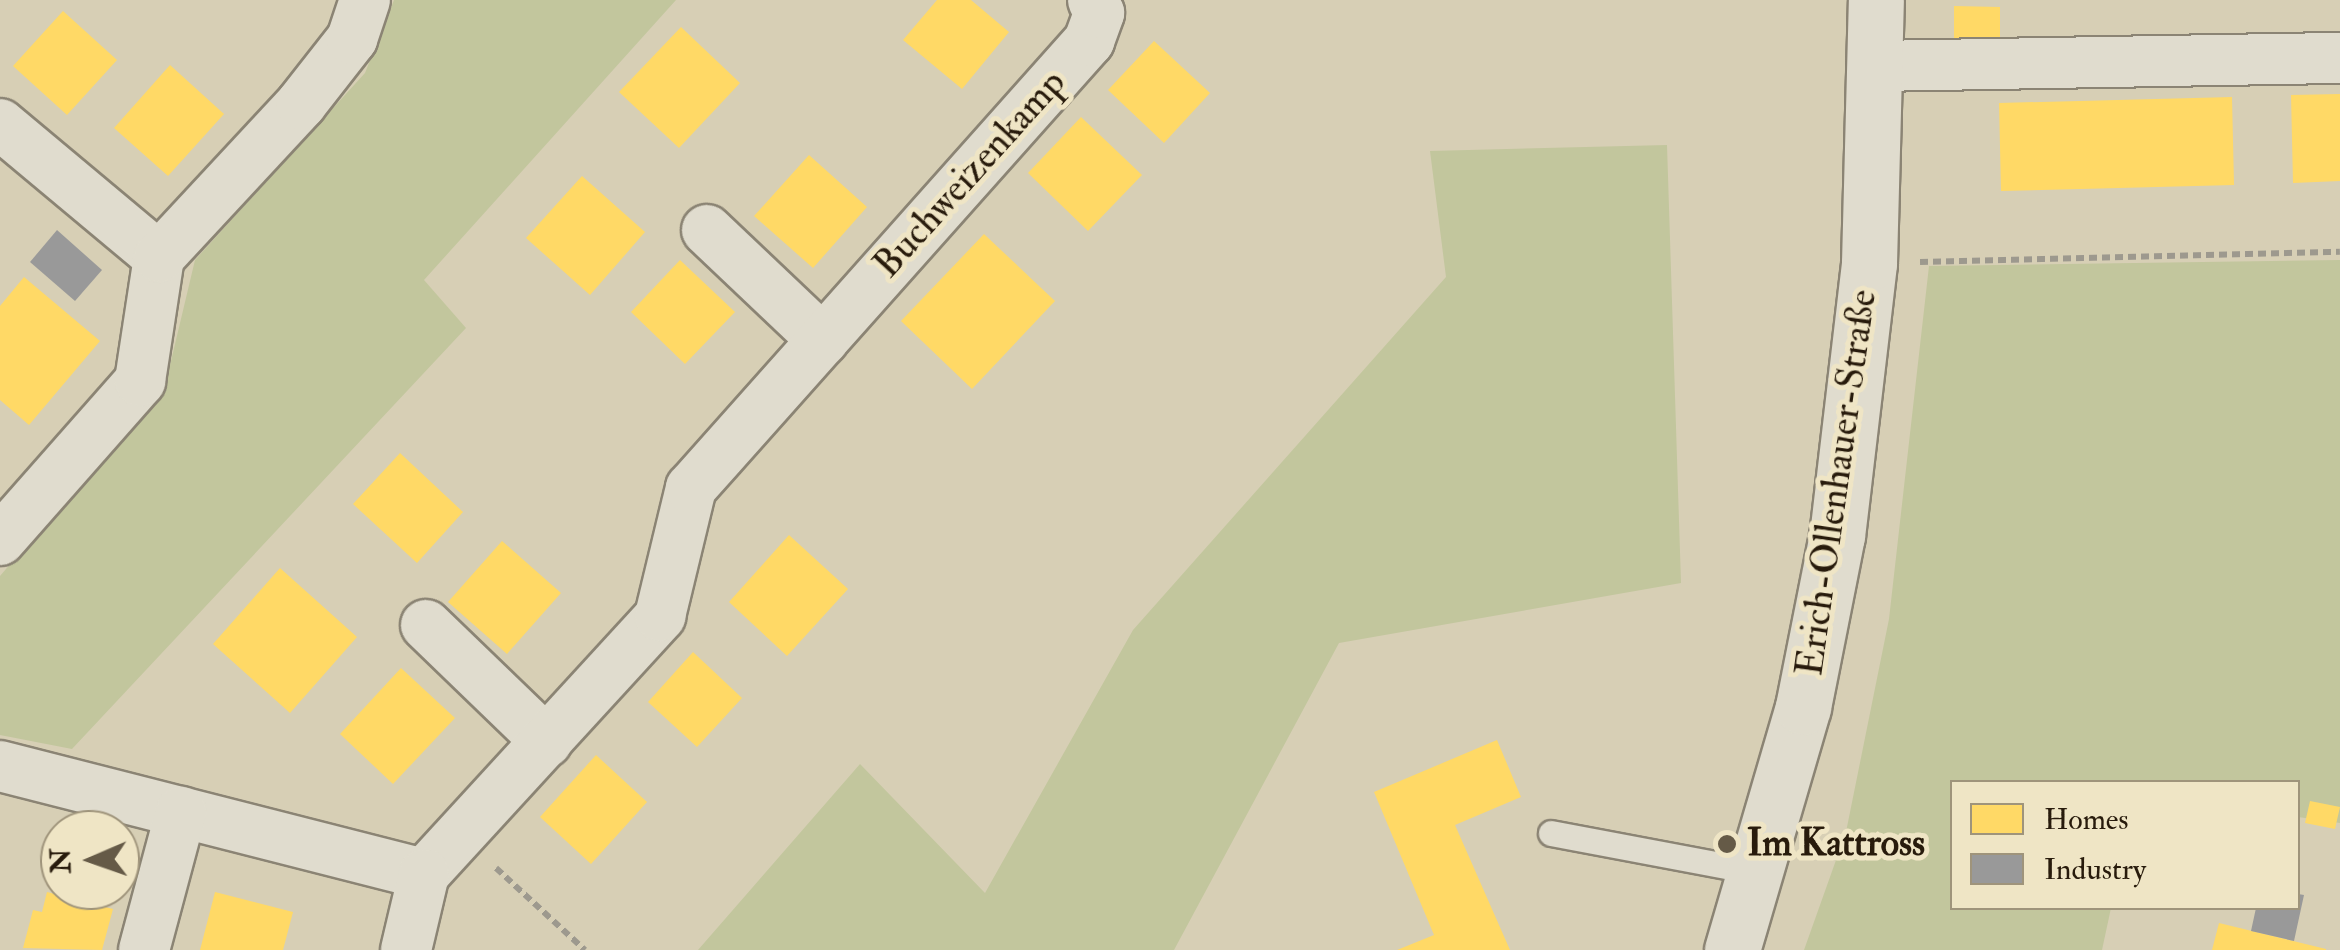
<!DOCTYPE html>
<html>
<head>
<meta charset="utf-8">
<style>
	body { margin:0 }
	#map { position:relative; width:2340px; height:950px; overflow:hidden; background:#d7cfb5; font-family:"IM FELL Double Pica",serif }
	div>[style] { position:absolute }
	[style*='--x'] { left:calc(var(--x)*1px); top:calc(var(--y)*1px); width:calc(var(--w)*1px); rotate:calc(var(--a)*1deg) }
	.green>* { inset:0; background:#c2c69d }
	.homes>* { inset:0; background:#ffd966 }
	.industry>* { inset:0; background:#999 }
	.path>* { height:6px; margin-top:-3px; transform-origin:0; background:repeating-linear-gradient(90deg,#9d998e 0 8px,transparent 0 13px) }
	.roads { filter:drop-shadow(2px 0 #8b8474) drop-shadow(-2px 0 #8b8474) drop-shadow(0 2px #8b8474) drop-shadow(0 -2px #8b8474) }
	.lane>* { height:25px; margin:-12.5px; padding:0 12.5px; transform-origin:12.5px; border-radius:12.5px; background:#e0dcce }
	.street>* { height:50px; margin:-25px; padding:0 25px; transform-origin:25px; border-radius:25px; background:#e0dcce }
	.secondary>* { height:55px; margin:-27.5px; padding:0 27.5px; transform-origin:27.5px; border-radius:27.5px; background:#e0dcce }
	.dots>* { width:28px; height:28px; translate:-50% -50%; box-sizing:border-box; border:5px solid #efe5c5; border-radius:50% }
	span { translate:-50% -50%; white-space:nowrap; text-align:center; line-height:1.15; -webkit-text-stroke:10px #efe5c5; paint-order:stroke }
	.street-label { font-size:38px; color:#281b0c }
	.poi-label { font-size:38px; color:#281b0c; font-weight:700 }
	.left { translate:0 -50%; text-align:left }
	.legend { position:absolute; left:1950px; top:780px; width:350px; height:130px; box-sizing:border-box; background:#efe5c5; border:2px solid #9f947b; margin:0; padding:12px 18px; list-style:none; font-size:30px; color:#281b0c }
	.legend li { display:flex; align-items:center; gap:20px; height:50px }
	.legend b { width:50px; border:2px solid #9f947b }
	.north { position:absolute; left:40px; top:810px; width:100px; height:100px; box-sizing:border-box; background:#efe5c5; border:2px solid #9f947b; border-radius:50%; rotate:268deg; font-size:28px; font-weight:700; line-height:40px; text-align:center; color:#281b0c }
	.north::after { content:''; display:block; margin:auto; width:35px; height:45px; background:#655a47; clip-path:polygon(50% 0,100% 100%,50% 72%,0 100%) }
</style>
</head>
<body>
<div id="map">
	<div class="green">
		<i style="clip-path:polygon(394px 0,676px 0,424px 280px,466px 328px,72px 749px,0 735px,0 576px,166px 382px,195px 260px,365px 73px)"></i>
		<i style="clip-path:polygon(1667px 145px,1681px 583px,1339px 643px,1174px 950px,698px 950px,860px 764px,985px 893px,1133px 630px,1446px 277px,1430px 151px)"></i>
		<i style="clip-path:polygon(2340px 260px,2340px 823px,2298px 817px,2298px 782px,1952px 782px,1952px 908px,2111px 908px,2102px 950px,1804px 950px,1846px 832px,1889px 619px,1929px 266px)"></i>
	</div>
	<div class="homes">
		<i style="clip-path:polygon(937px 0,971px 0,1009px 32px,962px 89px,903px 40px)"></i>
		<i style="clip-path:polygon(1954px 6px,2000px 7px,2000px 45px,1954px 44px)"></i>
		<i style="clip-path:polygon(63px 11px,117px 60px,67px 115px,13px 66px)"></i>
		<i style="clip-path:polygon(681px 27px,740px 83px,679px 148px,619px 92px)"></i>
		<i style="clip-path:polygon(1154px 41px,1210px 93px,1164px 143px,1108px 90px)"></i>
		<i style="clip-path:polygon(170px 65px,224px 114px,168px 176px,114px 128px)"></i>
		<i style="clip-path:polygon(2340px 94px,2340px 181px,2293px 183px,2291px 95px)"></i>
		<i style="clip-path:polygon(2232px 97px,2234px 185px,2001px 191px,1999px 103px)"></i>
		<i style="clip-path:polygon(1081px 117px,1142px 175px,1088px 231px,1028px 173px)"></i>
		<i style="clip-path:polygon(809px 155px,867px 207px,813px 268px,754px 216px)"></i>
		<i style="clip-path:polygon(582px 176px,645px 232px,590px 295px,526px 238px)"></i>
		<i style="clip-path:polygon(984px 234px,1055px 301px,972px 389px,901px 321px)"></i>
		<i style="clip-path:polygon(680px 260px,735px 312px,685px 364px,631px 312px)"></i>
		<i style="clip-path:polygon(24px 277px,100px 341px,29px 425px,0 400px,0 306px)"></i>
		<i style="clip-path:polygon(400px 453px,463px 512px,417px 563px,353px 504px)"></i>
		<i style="clip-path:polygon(789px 535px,848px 589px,787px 656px,729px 602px)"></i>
		<i style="clip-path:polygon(502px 541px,561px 593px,507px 654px,448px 602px)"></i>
		<i style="clip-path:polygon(280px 568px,357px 637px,290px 713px,213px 644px)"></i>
		<i style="clip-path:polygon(693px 652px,742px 698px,697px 747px,648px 702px)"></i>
		<i style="clip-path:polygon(401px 668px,455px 718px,393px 784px,340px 734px)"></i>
		<i style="clip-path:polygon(1497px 740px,1521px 797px,1455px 825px,1510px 950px,1397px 950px,1434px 935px,1374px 792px)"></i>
		<i style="clip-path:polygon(596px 755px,647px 802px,591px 864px,540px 817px)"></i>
		<i style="clip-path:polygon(2310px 801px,2340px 807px,2335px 829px,2305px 823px)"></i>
		<i style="clip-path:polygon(47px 892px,113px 909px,102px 950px,23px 948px,33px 910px,42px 912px)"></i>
		<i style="clip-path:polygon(215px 892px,293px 912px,283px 950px,200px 950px)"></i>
		<i style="clip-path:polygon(2219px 923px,2326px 949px,2326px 950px,2212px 950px)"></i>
	</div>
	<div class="industry">
		<i style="clip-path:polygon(57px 230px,102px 270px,75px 301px,30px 262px)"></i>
		<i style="clip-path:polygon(2298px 894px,2304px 895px,2294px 941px,2251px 931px,2256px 908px,2298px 908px)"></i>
	</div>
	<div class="path">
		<i style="--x:1920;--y:262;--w:420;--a:-1.4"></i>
		<i style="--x:496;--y:868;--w:121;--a:42.7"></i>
	</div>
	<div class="roads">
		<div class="lane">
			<i style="--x:1551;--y:833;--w:210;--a:10.7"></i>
		</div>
		<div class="street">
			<i style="--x:1876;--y:66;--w:464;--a:-1"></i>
			<i style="--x:0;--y:124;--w:207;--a:39.9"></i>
			<i style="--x:707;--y:230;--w:160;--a:43.5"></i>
			<i style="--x:0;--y:540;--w:212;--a:-48.6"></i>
			<i style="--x:140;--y:381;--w:125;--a:-81.3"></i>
			<i style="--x:159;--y:257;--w:209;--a:-47.1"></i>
			<i style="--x:301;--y:104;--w:83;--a:-51.9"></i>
			<i style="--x:352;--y:39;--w:41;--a:-71.6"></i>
			<i style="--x:426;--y:625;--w:168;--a:44"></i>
			<i style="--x:0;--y:766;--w:438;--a:14.3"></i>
			<i style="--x:424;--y:874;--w:350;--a:-47.5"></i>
			<i style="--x:660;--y:616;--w:132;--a:-76.4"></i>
			<i style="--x:691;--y:488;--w:599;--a:-48.32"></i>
			<i style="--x:1089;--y:41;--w:30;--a:-70"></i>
			<i style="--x:1099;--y:13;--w:14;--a:-115"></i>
			<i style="--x:144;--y:950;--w:143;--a:-75"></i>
			<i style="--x:406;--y:950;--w:78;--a:-76.7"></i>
		</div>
		<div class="secondary">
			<i style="--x:1732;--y:950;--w:253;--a:-73.7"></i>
			<i style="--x:1803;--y:707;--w:174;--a:-78.8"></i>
			<i style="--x:1837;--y:536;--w:275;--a:-83.3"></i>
			<i style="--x:1869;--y:263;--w:263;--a:-88.5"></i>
		</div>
	</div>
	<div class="dots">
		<i style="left:1727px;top:844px;background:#655a47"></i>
	</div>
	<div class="street-label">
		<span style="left:970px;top:174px;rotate:-48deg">Buchweizenkamp</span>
		<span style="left:1837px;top:483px;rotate:-82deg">Erich-Ollenhauer-Straße</span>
	</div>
	<div class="poi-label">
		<span class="left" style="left:1747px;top:844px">Im Kattross</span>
	</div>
	<ul class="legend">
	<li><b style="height:28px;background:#ffd966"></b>Homes</li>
	<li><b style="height:28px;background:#999"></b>Industry</li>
	</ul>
	<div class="north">N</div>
</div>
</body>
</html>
